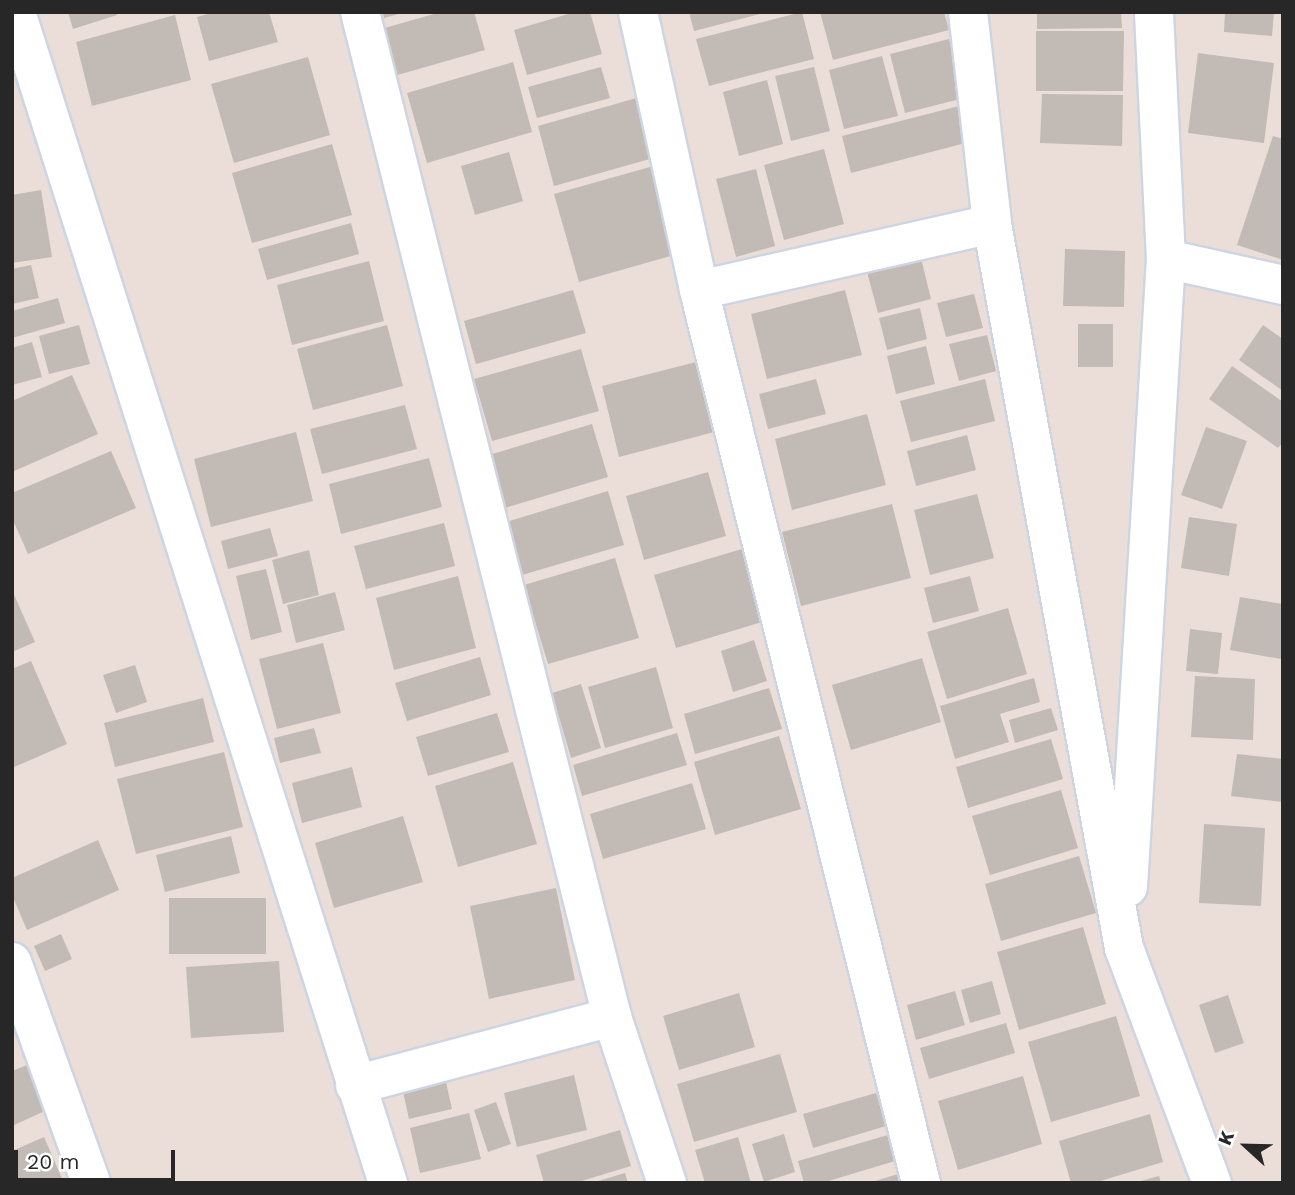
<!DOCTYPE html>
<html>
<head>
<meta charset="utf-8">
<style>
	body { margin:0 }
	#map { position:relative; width:1295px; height:1195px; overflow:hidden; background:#ebded8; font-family:"Work Sans",sans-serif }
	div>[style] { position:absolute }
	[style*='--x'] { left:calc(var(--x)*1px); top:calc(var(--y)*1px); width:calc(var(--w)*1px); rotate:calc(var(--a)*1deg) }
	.building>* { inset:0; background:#c2bab4 }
	.roads { filter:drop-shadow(2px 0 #cdd5e2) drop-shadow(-2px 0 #cdd5e2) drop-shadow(0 2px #cdd5e2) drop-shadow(0 -2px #cdd5e2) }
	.minor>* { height:38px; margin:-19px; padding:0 19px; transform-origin:19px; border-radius:19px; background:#fff }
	span { translate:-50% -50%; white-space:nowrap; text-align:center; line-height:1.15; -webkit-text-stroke:5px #fff; paint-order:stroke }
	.frame { position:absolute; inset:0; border:14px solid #272727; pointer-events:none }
	.north { position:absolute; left:1211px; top:1111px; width:70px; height:70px; -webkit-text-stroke:5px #fff; paint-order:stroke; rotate:292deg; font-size:19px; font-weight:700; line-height:28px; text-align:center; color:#272727 }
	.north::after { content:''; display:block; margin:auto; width:24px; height:32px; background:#272727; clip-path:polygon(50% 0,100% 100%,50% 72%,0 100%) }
	.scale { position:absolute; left:14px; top:1150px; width:161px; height:32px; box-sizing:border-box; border:4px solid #272727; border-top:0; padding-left:9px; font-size:21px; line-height:24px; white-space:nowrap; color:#272727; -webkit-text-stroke:5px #fff; paint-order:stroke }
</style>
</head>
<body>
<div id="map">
	<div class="building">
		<i style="clip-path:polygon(68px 12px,116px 12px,117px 15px,73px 29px)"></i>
		<i style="clip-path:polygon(215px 12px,269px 12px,278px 42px,209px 61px,197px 17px)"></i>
		<i style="clip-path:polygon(383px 12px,402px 12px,402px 13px,384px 18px)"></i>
		<i style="clip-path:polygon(441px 12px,474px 12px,485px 50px,394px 76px,381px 29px)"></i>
		<i style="clip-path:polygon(575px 12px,590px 12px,602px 54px,527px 75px,514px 30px)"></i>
		<i style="clip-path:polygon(689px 12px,764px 12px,764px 13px,694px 31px)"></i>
		<i style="clip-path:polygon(802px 12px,814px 59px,709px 86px,696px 39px)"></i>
		<i style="clip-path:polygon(820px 12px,944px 12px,949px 30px,833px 60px)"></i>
		<i style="clip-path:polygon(1037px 12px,1121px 12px,1122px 28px,1037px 29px)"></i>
		<i style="clip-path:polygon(1225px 12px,1274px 12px,1272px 36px,1224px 32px)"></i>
		<i style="clip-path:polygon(175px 15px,191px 80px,92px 106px,76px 42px)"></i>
		<i style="clip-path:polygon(1036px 31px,1124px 31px,1123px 91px,1036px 91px)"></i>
		<i style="clip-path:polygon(949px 39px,964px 98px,905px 113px,890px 54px)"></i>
		<i style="clip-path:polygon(1198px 53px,1274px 63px,1264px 143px,1188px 133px)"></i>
		<i style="clip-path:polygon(882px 56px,898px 116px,844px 129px,829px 70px)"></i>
		<i style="clip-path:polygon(308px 57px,330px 135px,234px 163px,211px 84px)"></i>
		<i style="clip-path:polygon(513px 62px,532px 132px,427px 163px,407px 93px)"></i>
		<i style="clip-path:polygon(601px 67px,610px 98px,537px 118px,528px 87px)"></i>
		<i style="clip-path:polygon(814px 67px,830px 131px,791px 141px,775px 76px)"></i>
		<i style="clip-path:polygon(767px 80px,783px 144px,739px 156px,723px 92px)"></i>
		<i style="clip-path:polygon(1042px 94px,1123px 95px,1122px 146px,1040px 143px)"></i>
		<i style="clip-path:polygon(640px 97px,657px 157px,554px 186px,538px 126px)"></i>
		<i style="clip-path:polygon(959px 106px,969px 142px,851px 173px,842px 136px)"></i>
		<i style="clip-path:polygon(1273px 136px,1283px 139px,1283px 260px,1237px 245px)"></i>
		<i style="clip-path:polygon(332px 144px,352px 215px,252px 243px,232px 173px)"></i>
		<i style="clip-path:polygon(824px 149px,844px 224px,784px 240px,764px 165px)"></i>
		<i style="clip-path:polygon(509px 152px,523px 201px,475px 215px,461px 166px)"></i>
		<i style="clip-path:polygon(657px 165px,681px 253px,579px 282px,554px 194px)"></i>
		<i style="clip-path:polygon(756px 169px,775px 246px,736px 257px,716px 179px)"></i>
		<i style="clip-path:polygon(41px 190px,52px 257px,12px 263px,12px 195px)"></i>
		<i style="clip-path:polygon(351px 223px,359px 254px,267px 280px,258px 249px)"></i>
		<i style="clip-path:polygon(1065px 249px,1125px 251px,1124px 307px,1063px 306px)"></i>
		<i style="clip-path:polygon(921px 258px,931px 299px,878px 313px,867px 272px)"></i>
		<i style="clip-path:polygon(369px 261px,384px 321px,292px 345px,277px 285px)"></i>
		<i style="clip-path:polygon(31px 265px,39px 298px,12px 304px,12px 269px)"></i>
		<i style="clip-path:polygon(573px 290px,586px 333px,476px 364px,464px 321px)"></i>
		<i style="clip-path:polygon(845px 290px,862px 355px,767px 379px,751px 314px)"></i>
		<i style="clip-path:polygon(974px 294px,983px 328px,946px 337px,937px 303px)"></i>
		<i style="clip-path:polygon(58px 298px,65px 323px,12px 338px,12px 311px)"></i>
		<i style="clip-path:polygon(920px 308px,927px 339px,887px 350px,879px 318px)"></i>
		<i style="clip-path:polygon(1078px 324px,1113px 324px,1113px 367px,1078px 367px)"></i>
		<i style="clip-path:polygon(79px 325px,90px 364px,49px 374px,39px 336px)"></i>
		<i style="clip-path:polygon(387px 325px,403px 386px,313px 410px,297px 349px)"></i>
		<i style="clip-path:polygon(1263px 325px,1283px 339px,1283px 391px,1239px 360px)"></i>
		<i style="clip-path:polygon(987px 335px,996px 371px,959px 381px,949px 344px)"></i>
		<i style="clip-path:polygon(32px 342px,42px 377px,12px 385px,12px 348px)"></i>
		<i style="clip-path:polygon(926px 346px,935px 384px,896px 394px,887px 356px)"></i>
		<i style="clip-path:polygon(581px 349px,599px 411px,492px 441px,474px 379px)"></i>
		<i style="clip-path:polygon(700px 361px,718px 431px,619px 457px,602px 386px)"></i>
		<i style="clip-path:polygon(1232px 366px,1283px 402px,1283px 442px,1278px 448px,1209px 399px)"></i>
		<i style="clip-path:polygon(72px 375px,98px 434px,12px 472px,12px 401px)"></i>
		<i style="clip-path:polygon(816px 379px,826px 414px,768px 429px,759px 394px)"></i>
		<i style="clip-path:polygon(985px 379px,995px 421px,911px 442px,900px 401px)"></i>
		<i style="clip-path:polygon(405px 405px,417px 449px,322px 474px,310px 429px)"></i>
		<i style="clip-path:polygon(867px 414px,886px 485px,792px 510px,775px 439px)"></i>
		<i style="clip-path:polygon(592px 424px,608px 477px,505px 508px,489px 455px)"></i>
		<i style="clip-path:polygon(1206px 427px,1247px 441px,1222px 509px,1181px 495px)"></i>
		<i style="clip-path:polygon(296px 432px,313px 501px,211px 527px,194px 459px)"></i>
		<i style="clip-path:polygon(967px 435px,976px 470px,916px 486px,907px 451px)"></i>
		<i style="clip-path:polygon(111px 451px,136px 508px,28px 554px,12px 518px,12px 493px)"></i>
		<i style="clip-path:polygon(429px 458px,442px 507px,341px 534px,329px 484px)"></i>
		<i style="clip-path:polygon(708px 472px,726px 536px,644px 560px,626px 496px)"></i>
		<i style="clip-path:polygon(608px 491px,624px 545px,522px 575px,506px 522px)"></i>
		<i style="clip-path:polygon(977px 494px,994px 558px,930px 575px,914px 510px)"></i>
		<i style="clip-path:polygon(892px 504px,911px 578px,801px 606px,782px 532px)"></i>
		<i style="clip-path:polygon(1189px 517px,1237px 524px,1229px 576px,1181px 568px)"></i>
		<i style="clip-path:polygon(444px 523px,455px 566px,366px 589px,354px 546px)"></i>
		<i style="clip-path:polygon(270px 528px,278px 556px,228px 569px,221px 541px)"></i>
		<i style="clip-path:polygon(742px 549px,762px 622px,676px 648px,654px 575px)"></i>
		<i style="clip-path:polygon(309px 550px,319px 595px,283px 604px,272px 560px)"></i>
		<i style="clip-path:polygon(615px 558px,639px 638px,548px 664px,524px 585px)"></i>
		<i style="clip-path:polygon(266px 569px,282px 632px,251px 640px,236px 576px)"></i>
		<i style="clip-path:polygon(458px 576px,476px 648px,394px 670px,376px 598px)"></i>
		<i style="clip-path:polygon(970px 576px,979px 611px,933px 623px,924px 588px)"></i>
		<i style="clip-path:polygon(12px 590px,35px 642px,12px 652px)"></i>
		<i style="clip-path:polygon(335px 592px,345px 630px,296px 643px,287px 605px)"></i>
		<i style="clip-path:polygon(1240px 597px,1283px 604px,1281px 659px,1230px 650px)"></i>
		<i style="clip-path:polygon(1008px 608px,1027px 674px,947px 699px,927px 632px)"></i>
		<i style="clip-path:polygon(1190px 629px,1222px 633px,1218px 674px,1186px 671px)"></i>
		<i style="clip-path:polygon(754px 640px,767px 681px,733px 692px,721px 651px)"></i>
		<i style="clip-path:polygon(323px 643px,341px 713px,277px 729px,259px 659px)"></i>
		<i style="clip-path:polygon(480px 657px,491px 695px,407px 721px,395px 683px)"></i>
		<i style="clip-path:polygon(922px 658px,941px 722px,851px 750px,832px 685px)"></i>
		<i style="clip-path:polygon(31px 661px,67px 744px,12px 768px,12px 669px)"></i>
		<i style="clip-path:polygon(135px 665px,147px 702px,116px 713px,103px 675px)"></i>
		<i style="clip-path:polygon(656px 667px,673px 728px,605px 748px,588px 687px)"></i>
		<i style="clip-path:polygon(1195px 676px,1255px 679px,1253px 740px,1191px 737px)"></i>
		<i style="clip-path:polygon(1034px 678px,1040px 702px,1000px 714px,1009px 742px,955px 759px,940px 706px)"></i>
		<i style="clip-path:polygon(581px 684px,601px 748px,571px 758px,552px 693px)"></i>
		<i style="clip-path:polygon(769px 688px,782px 729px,695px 754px,684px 714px)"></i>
		<i style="clip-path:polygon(203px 698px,214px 742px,115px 767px,104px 723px)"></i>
		<i style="clip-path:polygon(1051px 708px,1058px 730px,1015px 743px,1009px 720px)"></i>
		<i style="clip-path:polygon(497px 713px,509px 752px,428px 776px,416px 737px)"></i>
		<i style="clip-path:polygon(314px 728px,321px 753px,280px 763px,274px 738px)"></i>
		<i style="clip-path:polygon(677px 733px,687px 765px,582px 796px,573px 765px)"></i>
		<i style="clip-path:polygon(779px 736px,801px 809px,715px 835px,694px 762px)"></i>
		<i style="clip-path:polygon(1051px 739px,1063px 779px,968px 808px,956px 767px)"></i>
		<i style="clip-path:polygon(224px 752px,243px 827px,136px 854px,117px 779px)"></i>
		<i style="clip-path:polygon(1237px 754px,1283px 759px,1282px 802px,1231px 796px)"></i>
		<i style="clip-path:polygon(513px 762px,537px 844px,458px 867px,435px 786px)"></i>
		<i style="clip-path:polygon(352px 767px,362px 807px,302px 823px,292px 783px)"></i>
		<i style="clip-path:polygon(692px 783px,706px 829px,603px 859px,590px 814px)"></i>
		<i style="clip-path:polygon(1061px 790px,1078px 848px,990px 875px,972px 816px)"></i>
		<i style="clip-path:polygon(403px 816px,423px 882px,334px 908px,315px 843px)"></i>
		<i style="clip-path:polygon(1204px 824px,1265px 828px,1261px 906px,1199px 903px)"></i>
		<i style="clip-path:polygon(231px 836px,240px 873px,165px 892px,156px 855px)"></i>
		<i style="clip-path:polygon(98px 840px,119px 890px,27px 930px,12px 895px,12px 878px)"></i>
		<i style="clip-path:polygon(1079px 856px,1096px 913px,1001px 941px,985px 884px)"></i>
		<i style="clip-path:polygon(556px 888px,575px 980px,489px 999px,470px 906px)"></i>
		<i style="clip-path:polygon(169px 898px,266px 898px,266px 954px,169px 954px)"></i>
		<i style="clip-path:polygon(1083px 927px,1106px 1004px,1019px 1030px,997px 952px)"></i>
		<i style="clip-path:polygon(61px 934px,72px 959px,45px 971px,34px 946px)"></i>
		<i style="clip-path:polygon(279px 961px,284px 1032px,191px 1038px,186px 967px)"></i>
		<i style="clip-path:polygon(992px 981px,1001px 1014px,970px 1023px,961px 990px)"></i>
		<i style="clip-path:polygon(955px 991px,965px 1025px,916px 1040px,907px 1005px)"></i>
		<i style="clip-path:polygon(739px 993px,755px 1047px,679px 1070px,663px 1016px)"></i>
		<i style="clip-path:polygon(1228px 995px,1244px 1043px,1215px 1053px,1199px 1005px)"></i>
		<i style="clip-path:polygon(1116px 1016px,1140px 1096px,1051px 1122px,1028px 1042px)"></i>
		<i style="clip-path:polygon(1006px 1023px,1015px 1053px,929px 1079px,920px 1048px)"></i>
		<i style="clip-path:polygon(780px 1054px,797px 1112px,694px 1142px,677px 1084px)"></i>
		<i style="clip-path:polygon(27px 1065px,47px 1110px,12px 1126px,12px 1071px)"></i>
		<i style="clip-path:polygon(574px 1075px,587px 1130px,517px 1147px,504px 1093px)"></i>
		<i style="clip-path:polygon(1023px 1076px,1042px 1144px,958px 1170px,938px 1101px)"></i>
		<i style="clip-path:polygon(445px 1078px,452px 1109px,409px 1119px,402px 1087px)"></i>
		<i style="clip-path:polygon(876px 1093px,886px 1126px,813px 1148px,803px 1114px)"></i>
		<i style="clip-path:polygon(496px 1102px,511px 1144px,488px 1152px,474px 1110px)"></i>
		<i style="clip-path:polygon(469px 1113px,481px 1159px,420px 1173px,410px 1128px)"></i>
		<i style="clip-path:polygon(1150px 1114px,1163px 1162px,1094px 1183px,1071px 1183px,1059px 1141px)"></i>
		<i style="clip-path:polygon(620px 1130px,631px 1166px,575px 1183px,544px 1183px,536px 1155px)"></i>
		<i style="clip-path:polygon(784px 1134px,795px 1172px,764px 1182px,752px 1144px)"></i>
		<i style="clip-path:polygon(888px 1135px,895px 1161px,822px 1183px,804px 1183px,798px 1161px)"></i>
		<i style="clip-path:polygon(44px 1137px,64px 1183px,12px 1183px,12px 1151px)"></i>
		<i style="clip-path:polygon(738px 1137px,751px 1183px,705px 1183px,695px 1150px)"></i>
		<i style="clip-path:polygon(625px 1173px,628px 1183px,595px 1183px,595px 1182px)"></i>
		<i style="clip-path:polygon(898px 1174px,900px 1183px,872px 1183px,872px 1182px)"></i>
		<i style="clip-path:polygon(1159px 1176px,1161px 1183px,1137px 1183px,1137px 1182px)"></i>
	</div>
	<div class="roads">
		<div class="minor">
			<i style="--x:16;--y:12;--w:1229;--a:72.38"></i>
			<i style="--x:360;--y:12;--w:1036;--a:75.92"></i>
			<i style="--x:612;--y:1017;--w:175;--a:71.7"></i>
			<i style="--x:638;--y:12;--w:285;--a:77.6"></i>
			<i style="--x:699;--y:290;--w:920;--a:76.04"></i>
			<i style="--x:968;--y:12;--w:213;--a:83.5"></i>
			<i style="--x:992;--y:224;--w:736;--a:79.67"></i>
			<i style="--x:1124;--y:948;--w:251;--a:69.5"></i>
			<i style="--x:1166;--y:259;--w:120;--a:12.5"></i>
			<i style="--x:699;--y:290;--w:300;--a:-12.7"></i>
			<i style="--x:1128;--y:887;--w:629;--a:-86.54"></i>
			<i style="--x:1166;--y:259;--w:247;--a:-92.8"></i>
			<i style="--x:12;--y:962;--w:235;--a:70.3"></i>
			<i style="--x:355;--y:1085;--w:266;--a:-14.8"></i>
		</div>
	</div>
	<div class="frame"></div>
	<div class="north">K</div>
	<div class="scale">20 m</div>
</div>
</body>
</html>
